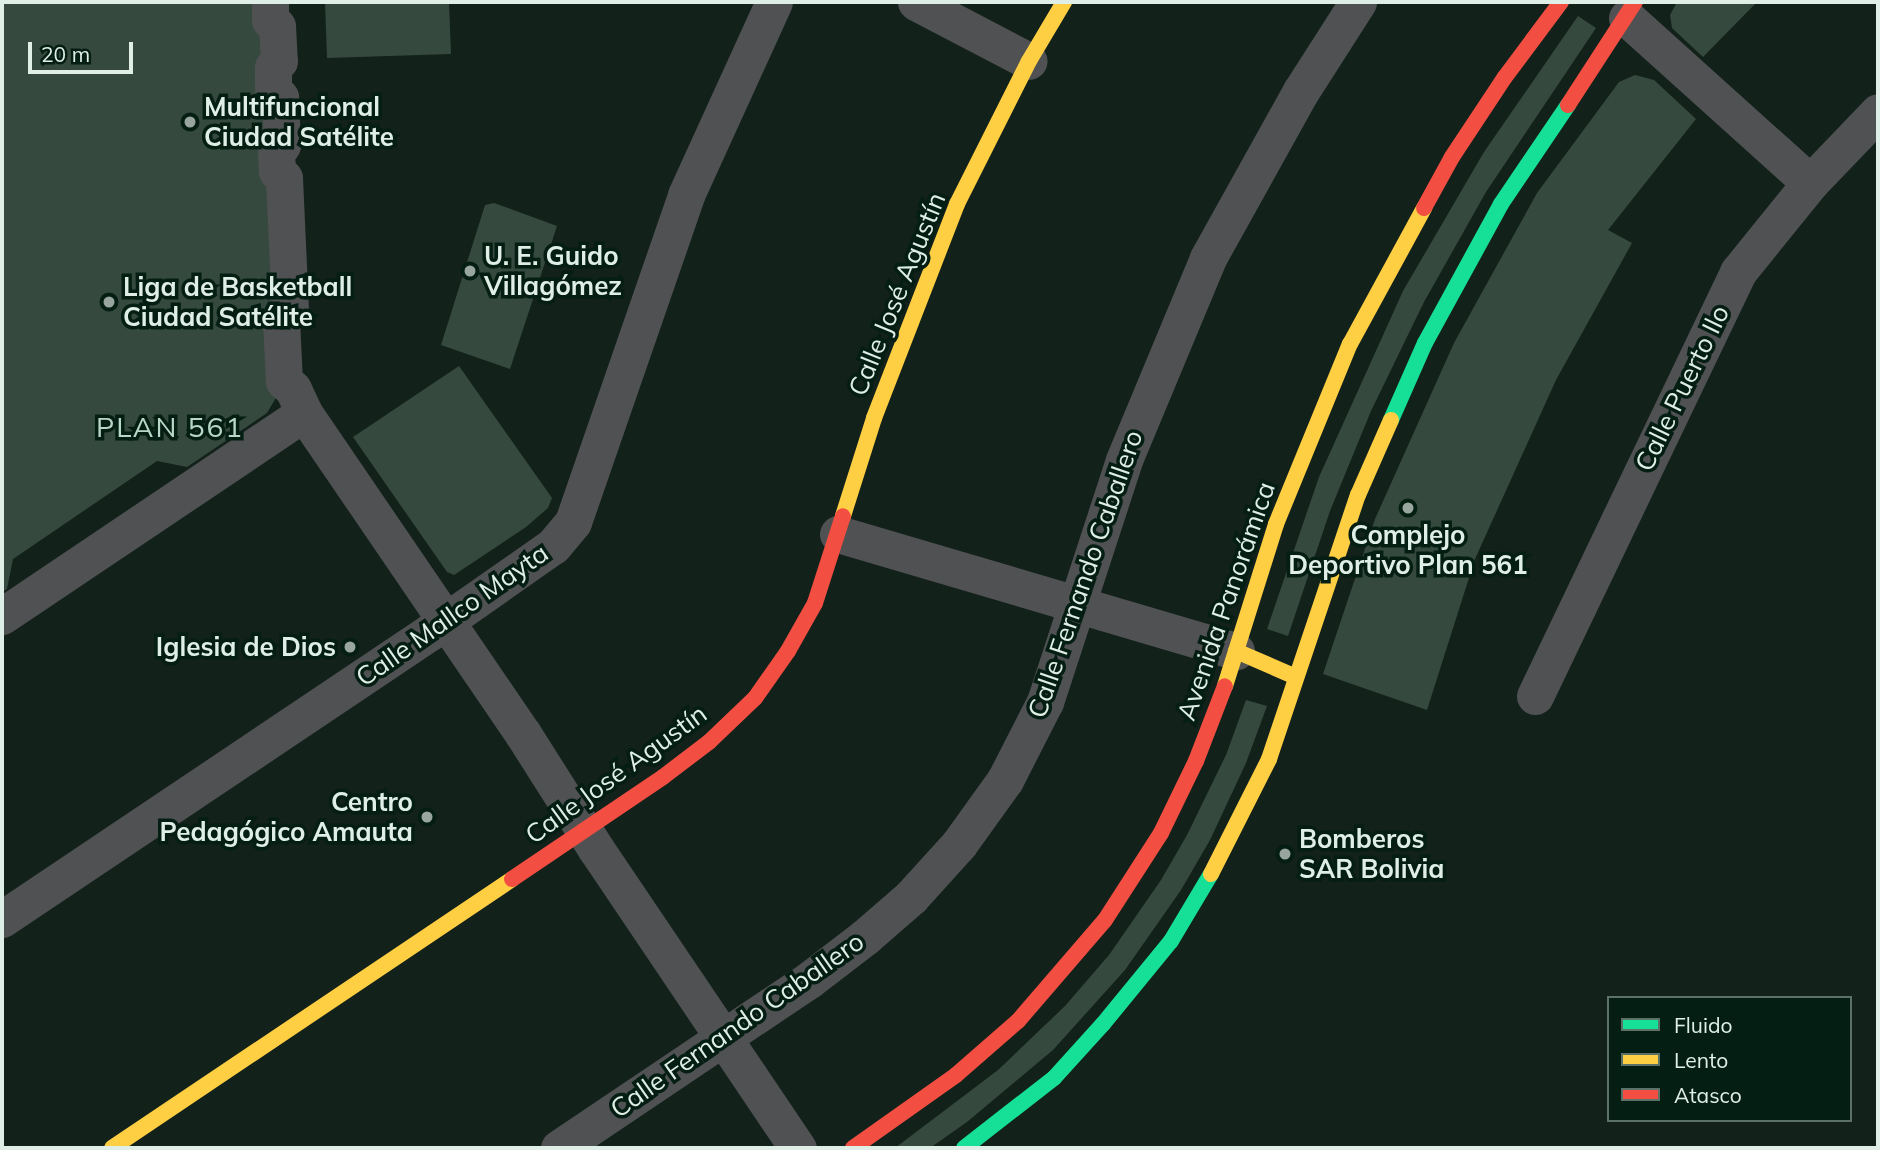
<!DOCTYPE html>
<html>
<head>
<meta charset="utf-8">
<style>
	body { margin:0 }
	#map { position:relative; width:1880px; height:1150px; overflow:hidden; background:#13211b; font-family:Mulish,sans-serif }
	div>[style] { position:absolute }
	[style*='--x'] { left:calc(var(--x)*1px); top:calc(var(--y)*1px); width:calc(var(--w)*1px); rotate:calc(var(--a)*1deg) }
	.green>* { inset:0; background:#36493f }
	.street>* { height:37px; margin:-18.5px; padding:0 18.5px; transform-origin:18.5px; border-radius:18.5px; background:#505153 }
	.fast>* { height:16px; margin:-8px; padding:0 8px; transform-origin:8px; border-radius:8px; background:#16e098 }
	.slow>* { height:16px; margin:-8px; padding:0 8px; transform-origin:8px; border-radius:8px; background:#ffcf43 }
	.jam>* { height:16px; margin:-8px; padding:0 8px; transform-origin:8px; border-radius:8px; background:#f24e42 }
	.dots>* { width:19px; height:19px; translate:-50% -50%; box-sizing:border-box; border:4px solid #041e13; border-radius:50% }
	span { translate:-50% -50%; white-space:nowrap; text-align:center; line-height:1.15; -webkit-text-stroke:7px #041e13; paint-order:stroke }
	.poi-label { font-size:26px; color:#dfeee6; font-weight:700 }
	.left { translate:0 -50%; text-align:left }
	.right { translate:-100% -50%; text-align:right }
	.street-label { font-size:26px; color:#dfeee6 }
	.neighbourhood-label { font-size:28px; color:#b9d7c8; letter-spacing:2px }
	.frame { position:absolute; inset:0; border:4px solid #dfeee6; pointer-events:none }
	.legend { position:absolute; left:1607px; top:996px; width:245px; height:126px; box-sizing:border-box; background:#041e13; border:2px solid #5c7167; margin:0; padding:9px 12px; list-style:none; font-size:21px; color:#dfeee6 }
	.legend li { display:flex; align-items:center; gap:14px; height:35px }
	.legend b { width:35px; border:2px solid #5c7167 }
	.scale { position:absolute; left:28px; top:42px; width:105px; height:32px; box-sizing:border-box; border:4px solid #dfeee6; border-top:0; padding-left:9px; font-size:21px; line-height:24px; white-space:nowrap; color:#dfeee6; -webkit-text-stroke:5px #041e13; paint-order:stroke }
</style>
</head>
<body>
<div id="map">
	<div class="green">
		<i style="clip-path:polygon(2px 2px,261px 2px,277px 396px,267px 413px,187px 467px,157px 461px,13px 559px,7px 589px,2px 592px)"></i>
		<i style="clip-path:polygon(325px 2px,449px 2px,451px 54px,327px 58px)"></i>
		<i style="clip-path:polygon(1677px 2px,1757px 2px,1703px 57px,1672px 28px,1670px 15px)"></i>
		<i style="clip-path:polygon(1578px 16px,1596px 28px,1486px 192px,1424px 302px,1371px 411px,1330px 511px,1288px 636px,1267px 629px,1319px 477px,1403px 291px,1484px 152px)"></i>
		<i style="clip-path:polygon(1635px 75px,1654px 80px,1696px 119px,1608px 230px,1632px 243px,1556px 380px,1475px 559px,1427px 710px,1323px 674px,1375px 519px,1454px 343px,1537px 193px,1619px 82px)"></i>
		<i style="clip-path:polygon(494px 203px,557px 226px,510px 369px,441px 345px,485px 205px)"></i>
		<i style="clip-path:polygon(459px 366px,552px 498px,548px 508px,526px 527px,454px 575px,447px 572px,353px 437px)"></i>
		<i style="clip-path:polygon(1246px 700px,1267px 706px,1246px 763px,1210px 840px,1181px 890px,1125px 970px,1053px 1050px,967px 1122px,930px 1148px,895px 1148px,998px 1070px,1065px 1006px,1109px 955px,1161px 880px,1187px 835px,1226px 755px)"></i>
	</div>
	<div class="street">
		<i style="--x:270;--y:2;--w:18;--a:90"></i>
		<i style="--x:270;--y:20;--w:9;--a:41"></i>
		<i style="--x:277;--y:26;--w:35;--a:87"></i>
		<i style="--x:279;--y:61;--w:8;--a:135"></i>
		<i style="--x:273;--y:67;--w:22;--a:90"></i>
		<i style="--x:273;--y:89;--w:11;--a:49"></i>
		<i style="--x:280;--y:97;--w:48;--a:87.6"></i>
		<i style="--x:282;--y:145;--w:9;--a:131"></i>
		<i style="--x:276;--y:152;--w:19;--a:87"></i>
		<i style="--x:277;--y:171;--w:10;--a:45"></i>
		<i style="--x:284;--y:178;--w:134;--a:87.4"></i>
		<i style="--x:290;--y:312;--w:12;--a:138"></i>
		<i style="--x:281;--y:320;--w:61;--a:87.2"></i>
		<i style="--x:284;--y:381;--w:12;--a:42"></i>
		<i style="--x:293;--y:389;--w:26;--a:65"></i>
		<i style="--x:304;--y:413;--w:389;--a:55.7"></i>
		<i style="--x:523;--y:734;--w:136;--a:57.6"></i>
		<i style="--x:596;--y:849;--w:361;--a:56"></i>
		<i style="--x:916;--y:2;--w:127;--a:27.6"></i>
		<i style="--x:1627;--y:18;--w:246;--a:42"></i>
		<i style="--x:838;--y:534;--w:415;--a:16.4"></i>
		<i style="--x:2;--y:616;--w:364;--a:-33.9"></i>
		<i style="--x:1535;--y:696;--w:470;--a:-64.4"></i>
		<i style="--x:1738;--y:272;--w:114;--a:-51"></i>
		<i style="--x:1810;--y:183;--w:98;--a:-46.2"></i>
		<i style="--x:2;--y:919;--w:515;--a:-33.84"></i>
		<i style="--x:430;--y:632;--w:150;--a:-35"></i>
		<i style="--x:553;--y:546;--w:31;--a:-50"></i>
		<i style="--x:573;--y:522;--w:346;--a:-70.9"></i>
		<i style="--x:686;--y:195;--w:212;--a:-65.5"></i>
		<i style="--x:559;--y:1148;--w:301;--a:-33.9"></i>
		<i style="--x:809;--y:980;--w:71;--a:-37.5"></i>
		<i style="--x:865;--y:937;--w:61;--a:-41"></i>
		<i style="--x:911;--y:897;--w:72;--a:-47.8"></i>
		<i style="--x:959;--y:844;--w:79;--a:-54.3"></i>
		<i style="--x:1005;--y:780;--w:88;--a:-62.9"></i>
		<i style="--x:1045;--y:702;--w:255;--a:-71.9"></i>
		<i style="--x:1124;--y:460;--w:219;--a:-67.4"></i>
		<i style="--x:1208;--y:258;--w:191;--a:-60.9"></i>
		<i style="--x:1301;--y:91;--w:106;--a:-57.4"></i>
	</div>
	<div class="fast">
		<i style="--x:1391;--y:420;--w:84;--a:-66.2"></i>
		<i style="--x:1425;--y:343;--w:158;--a:-61.3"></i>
		<i style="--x:1501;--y:204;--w:120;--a:-55.9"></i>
		<i style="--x:964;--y:1148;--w:114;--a:-37.9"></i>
		<i style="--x:1054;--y:1078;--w:73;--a:-47.8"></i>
		<i style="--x:1103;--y:1024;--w:107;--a:-50.7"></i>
		<i style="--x:1171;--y:941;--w:78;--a:-59.2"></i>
	</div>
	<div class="slow">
		<i style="--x:843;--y:516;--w:103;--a:-72.4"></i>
		<i style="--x:874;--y:418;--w:230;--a:-68.8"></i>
		<i style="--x:957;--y:204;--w:160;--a:-63.3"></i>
		<i style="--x:1029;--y:61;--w:69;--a:-59.3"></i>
		<i style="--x:1236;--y:651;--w:65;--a:23.4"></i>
		<i style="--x:1225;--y:686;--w:170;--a:-72.5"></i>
		<i style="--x:1276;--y:524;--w:195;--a:-67.7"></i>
		<i style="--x:1350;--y:344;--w:155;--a:-61.4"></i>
		<i style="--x:1211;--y:874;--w:129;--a:-63.2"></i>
		<i style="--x:1269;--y:759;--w:279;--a:-71.4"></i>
		<i style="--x:1358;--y:495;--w:82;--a:-66.3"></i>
		<i style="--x:112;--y:1148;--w:482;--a:-33.9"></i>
	</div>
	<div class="jam">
		<i style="--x:1568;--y:105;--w:123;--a:-57"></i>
		<i style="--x:1424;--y:208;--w:58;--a:-61.2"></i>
		<i style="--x:1452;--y:157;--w:96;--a:-56.5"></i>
		<i style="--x:1505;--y:77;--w:94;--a:-53.3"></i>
		<i style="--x:512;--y:879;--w:182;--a:-34"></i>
		<i style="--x:663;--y:777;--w:58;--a:-37.3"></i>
		<i style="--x:709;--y:742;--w:64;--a:-43.7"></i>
		<i style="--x:755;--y:698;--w:57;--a:-54.9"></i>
		<i style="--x:788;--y:651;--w:55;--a:-60.6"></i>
		<i style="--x:815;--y:603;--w:91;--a:-72.2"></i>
		<i style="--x:853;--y:1148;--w:126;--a:-35.3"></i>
		<i style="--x:956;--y:1075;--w:82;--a:-41.1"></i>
		<i style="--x:1018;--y:1021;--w:133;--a:-49.3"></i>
		<i style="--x:1105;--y:920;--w:103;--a:-57.2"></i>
		<i style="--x:1161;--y:833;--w:80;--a:-64.1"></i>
		<i style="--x:1196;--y:761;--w:80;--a:-68.9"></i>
	</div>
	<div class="dots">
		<i style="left:190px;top:122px;background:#98a69f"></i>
		<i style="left:470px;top:271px;background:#98a69f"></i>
		<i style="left:109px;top:302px;background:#98a69f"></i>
		<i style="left:1408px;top:508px;background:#98a69f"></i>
		<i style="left:350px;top:647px;background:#98a69f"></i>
		<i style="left:427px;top:817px;background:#98a69f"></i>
		<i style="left:1285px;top:854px;background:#98a69f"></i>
	</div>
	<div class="poi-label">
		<span class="left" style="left:204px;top:122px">Multifuncional<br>Ciudad Satélite</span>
		<span class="left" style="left:484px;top:271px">U. E. Guido<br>Villagómez</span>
		<span class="left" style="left:123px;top:302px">Liga de Basketball<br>Ciudad Satélite</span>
		<span style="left:1408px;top:550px">Complejo<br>Deportivo Plan 561</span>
		<span class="right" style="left:336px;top:647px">Iglesia de Dios</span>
		<span class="right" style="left:413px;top:817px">Centro<br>Pedagógico Amauta</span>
		<span class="left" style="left:1299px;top:854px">Bomberos<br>SAR Bolivia</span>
	</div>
	<div class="street-label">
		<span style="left:897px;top:294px;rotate:-68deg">Calle José Agustín</span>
		<span style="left:1682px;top:388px;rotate:-64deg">Calle Puerto Ilo</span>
		<span style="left:1085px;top:574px;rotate:-71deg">Calle Fernando Caballero</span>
		<span style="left:1226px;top:601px;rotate:-71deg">Avenida Panorámica</span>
		<span style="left:452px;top:615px;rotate:-35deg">Calle Mallco Mayta</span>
		<span style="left:616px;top:774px;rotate:-36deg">Calle José Agustín</span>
		<span style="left:737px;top:1025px;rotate:-35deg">Calle Fernando Caballero</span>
	</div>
	<div class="neighbourhood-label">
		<span style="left:170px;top:427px">PLAN 561</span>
	</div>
	<div class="frame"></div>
	<ul class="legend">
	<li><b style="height:9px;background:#16e098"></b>Fluido</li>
	<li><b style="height:9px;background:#ffcf43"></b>Lento</li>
	<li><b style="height:9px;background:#f24e42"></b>Atasco</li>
	</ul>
	<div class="scale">20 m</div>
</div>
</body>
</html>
